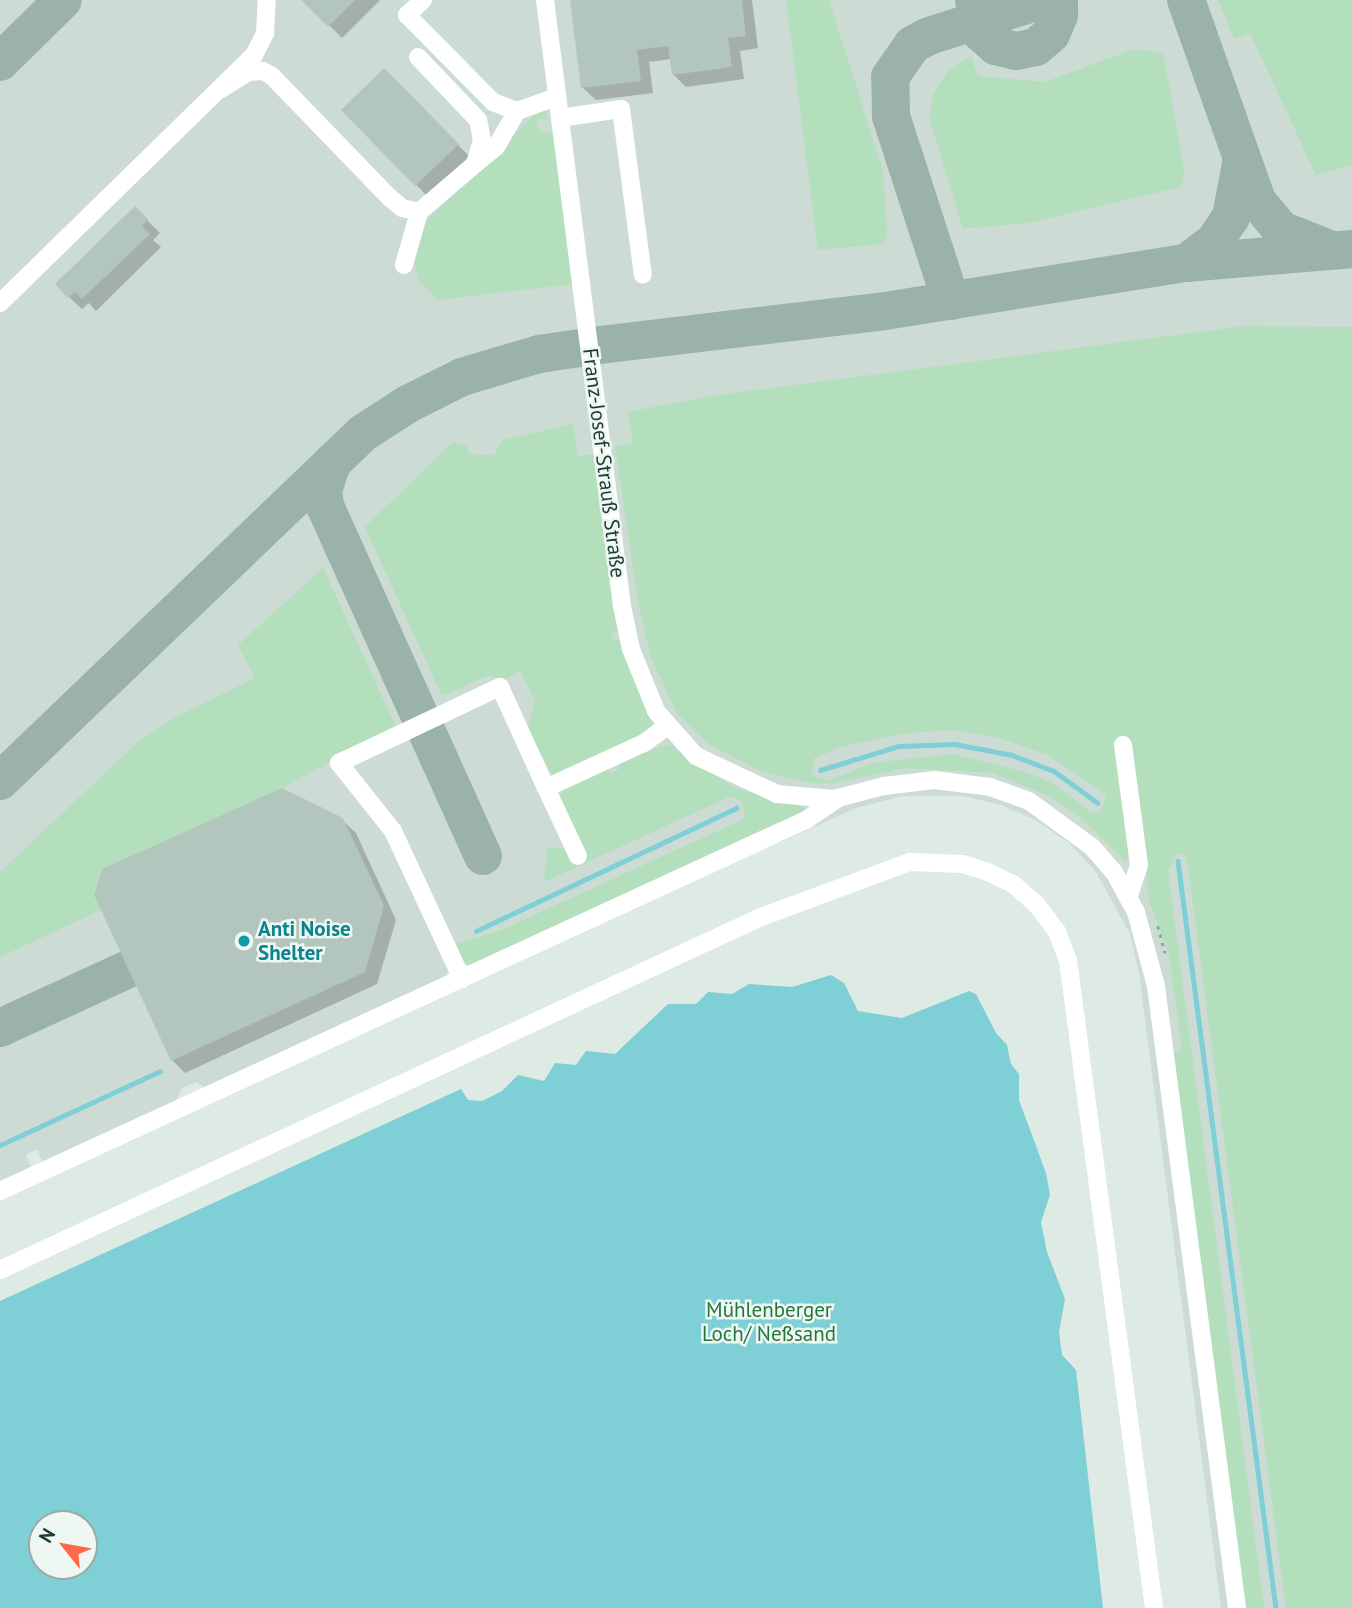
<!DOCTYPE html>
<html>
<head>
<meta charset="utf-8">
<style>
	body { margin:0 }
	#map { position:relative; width:1352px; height:1608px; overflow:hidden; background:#ddebe4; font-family:"PT Sans",sans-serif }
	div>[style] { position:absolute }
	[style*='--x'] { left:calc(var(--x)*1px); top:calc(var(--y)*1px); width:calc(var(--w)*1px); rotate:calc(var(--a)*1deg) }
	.built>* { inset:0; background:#ccdbd3 }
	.green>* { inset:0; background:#b4dfbc }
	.water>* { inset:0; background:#7fcfd7 }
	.shadow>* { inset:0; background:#0003 }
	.stream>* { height:4.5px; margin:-2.25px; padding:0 2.25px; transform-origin:2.25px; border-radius:2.25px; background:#7fcfd7 }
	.taxiway>* { height:38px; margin:-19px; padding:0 19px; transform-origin:19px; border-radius:19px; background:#9ab2a8 }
	.building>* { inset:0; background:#b3c6bd }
	.path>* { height:2.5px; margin-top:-1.25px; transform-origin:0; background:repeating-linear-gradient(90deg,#7ab29d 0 3.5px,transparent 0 8.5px) }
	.minor>* { height:18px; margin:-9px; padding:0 9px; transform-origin:9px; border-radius:9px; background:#fff }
	.dots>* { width:19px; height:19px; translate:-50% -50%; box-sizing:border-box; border:4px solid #eef7f2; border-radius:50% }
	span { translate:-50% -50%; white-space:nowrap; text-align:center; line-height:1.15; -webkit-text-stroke:5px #eef7f2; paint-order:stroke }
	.street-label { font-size:21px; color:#1d3c32 }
	.culture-label { font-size:21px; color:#0d838f; font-weight:700 }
	.left { translate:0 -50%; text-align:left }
	.park-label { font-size:21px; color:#24763f }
	.north { position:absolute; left:28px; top:1510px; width:70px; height:70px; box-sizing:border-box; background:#eef7f2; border:2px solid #9aaca5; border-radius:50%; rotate:301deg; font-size:19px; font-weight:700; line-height:28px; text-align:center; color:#1d3c32 }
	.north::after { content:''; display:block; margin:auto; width:24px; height:32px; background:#ff6947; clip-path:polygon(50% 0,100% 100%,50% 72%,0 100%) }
</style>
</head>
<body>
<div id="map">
	<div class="built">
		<i style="clip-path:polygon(0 0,1352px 0,1352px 1608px,1221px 1608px,1139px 973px,1130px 934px,1096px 872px,1068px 842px,1035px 820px,1001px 805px,963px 796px,903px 796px,856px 808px,781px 842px,777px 833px,461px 960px,449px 966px,446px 977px,205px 1088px,196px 1082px,182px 1088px,176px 1101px,43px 1162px,37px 1149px,26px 1155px,32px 1168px,0 1182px)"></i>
	</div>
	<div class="green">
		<i style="clip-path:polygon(786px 0,829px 0,883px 171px,887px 234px,883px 244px,818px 250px)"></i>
		<i style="clip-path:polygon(1218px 0,1352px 0,1352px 165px,1316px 175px,1250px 33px,1234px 39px)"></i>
		<i style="clip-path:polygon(1135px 49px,1163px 53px,1185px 174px,1181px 187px,1028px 223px,963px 229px,929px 117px,934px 92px,949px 70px,971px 56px,978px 76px,1044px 82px)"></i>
		<i style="clip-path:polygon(540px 109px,546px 112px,547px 118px,537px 120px,539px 131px,553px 134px,573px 284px,437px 300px,419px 281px,414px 260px,427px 220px)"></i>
		<i style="clip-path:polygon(evenodd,1244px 326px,1352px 327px,1352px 1608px,1286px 1608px,1188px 866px,1185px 855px,1177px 854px,1168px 871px,1264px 1608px,1245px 1608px,1174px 1053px,1182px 1050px,1169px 953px,1150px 904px,1130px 744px,1130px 856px,1125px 861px,1079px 816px,1049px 796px,993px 773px,908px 768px,833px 783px,810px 783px,763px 772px,708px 744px,677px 713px,651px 658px,638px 601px,615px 446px,633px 443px,628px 412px,710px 396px,1244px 326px,952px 730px,996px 737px,1048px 755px,1107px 795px,1100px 812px,1092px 813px,1052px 783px,1025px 772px,952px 754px,873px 763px,828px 781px,812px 776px,813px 759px,840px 747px,906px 733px,952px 730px)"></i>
		<i style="clip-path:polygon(573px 424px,578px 456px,595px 454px,618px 631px,612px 632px,613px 640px,619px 640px,652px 724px,650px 732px,553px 776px,527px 729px,535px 701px,520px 671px,502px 680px,489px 675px,442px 696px,365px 527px,453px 442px,468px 446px,468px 454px,494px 455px,502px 440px)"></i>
		<i style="clip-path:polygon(323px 568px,396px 727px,282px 788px,102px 869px,94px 895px,101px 910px,0 957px,0 872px,138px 742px,174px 718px,255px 678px,238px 645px)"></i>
		<i style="clip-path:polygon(668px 744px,735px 788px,813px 810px,472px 966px,459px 962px,451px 945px,499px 931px,746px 818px,741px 801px,731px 796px,544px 882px,547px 848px,565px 848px,559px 798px,564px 788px,607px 768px,610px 773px,618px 770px,618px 763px)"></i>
	</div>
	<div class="water">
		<i style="clip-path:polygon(evenodd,831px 975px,844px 983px,858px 1011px,902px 1018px,969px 991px,976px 994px,996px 1033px,1007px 1045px,1011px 1064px,1019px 1074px,1019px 1100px,1046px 1173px,1050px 1195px,1041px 1222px,1047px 1252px,1065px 1299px,1059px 1332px,1062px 1355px,1076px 1370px,1103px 1608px,0 1608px,0 1301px,461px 1089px,468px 1100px,482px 1101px,502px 1091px,518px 1075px,544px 1081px,555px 1063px,576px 1065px,586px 1051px,615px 1054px,668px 1004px,696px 1004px,708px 992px,732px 994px,749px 984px,792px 987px,831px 975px,42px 1524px,84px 1524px,84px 1566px,42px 1566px,42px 1524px)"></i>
	</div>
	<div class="shadow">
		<i style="clip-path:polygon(304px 0,380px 0,342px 38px)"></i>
		<i style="clip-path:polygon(572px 0,752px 0,758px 48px,740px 51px,744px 79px,686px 87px,673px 74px,671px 59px,649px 62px,653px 93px,596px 100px,583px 88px)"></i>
		<i style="clip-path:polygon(384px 70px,470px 157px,429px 198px,343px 110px)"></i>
		<i style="clip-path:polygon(135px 208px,160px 233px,153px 240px,161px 247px,96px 311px,89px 303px,82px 309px,69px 297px)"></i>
		<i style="clip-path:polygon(342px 820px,356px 833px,396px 920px,377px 984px,185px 1073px,172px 1060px)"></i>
	</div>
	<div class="stream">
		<i style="--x:820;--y:770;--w:83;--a:-16.9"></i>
		<i style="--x:899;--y:746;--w:56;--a:-2"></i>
		<i style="--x:955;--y:744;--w:58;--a:10.9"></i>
		<i style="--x:1012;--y:755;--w:45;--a:20.9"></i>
		<i style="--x:1054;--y:771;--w:54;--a:36"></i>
		<i style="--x:1178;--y:861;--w:753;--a:82.53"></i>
		<i style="--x:476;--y:931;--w:288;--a:-25.3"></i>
		<i style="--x:0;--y:1145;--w:176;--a:-24.8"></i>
	</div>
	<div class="taxiway">
		<i style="--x:974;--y:0;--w:34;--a:78"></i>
		<i style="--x:981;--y:33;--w:20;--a:41"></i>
		<i style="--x:996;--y:46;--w:21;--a:14"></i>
		<i style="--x:1016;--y:51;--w:20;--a:-11"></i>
		<i style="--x:1036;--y:47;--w:20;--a:-41"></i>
		<i style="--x:1051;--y:34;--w:21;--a:-67"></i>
		<i style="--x:1059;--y:15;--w:15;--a:-90"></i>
		<i style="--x:1186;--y:0;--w:213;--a:70.5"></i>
		<i style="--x:1257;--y:201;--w:38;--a:50"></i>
		<i style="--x:1281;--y:230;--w:49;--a:21.4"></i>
		<i style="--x:0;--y:62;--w:88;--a:-44.5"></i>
		<i style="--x:1186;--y:263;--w:35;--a:-37"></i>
		<i style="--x:1214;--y:242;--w:30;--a:-56"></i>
		<i style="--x:1231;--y:217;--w:54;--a:-79.3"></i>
		<i style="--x:951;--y:301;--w:194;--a:-108"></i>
		<i style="--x:891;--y:116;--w:39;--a:-91"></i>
		<i style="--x:890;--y:77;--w:39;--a:-55"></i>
		<i style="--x:912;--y:45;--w:19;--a:-28"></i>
		<i style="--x:929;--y:36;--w:119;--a:-17.7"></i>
		<i style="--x:332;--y:463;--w:29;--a:108"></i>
		<i style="--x:323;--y:491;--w:15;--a:82"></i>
		<i style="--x:325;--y:506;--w:384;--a:65.7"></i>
		<i style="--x:0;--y:781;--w:503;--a:-43.79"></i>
		<i style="--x:363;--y:433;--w:54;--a:-32.8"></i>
		<i style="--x:408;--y:404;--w:60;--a:-26.6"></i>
		<i style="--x:462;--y:377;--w:80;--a:-16.6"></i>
		<i style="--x:539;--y:354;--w:62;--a:-8.4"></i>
		<i style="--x:600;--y:345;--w:287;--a:-6.8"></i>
		<i style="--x:885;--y:311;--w:305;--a:-9.1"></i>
		<i style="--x:1186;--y:263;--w:167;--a:-4.8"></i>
		<i style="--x:0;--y:1028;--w:194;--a:-24.7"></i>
	</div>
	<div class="building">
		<i style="clip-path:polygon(301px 0,355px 0,328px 27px)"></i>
		<i style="clip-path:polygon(570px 0,742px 0,746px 36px,728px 38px,732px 67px,672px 75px,668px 46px,637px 50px,641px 81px,581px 88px)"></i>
		<i style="clip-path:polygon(384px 68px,459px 144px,415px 186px,341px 110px)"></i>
		<i style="clip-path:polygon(135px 206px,148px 219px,142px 226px,150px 234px,82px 299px,75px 292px,68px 298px,55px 284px)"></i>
		<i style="clip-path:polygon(282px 788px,343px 818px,384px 906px,365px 972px,171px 1061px,94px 895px,102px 869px)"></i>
	</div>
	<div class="path">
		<i style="--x:1158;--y:926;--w:28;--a:75"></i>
	</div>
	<div class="minor">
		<i style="--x:423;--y:0;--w:22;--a:137"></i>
		<i style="--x:407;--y:15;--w:122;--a:45.3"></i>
		<i style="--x:493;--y:102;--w:26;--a:21"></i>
		<i style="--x:517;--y:111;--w:42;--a:-19.3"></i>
		<i style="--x:545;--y:0;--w:611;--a:82.76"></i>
		<i style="--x:622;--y:606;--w:44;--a:78.2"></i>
		<i style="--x:631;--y:649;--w:67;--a:68"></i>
		<i style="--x:656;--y:711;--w:60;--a:48.4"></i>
		<i style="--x:696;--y:756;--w:89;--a:25.1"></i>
		<i style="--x:777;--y:794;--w:57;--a:5"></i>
		<i style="--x:834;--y:799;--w:52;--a:-14.6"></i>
		<i style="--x:884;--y:786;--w:50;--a:-6.8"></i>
		<i style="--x:934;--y:780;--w:56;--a:7.1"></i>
		<i style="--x:990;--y:787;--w:41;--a:19.7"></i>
		<i style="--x:1029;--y:801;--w:78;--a:36.1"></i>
		<i style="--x:1092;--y:847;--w:33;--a:49"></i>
		<i style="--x:1114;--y:872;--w:46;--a:61.2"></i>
		<i style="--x:1136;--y:912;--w:77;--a:74.9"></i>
		<i style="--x:1156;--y:986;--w:627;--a:82.58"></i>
		<i style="--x:221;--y:89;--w:32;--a:-32"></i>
		<i style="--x:248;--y:72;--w:15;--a:-4"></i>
		<i style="--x:263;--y:71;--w:10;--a:29"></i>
		<i style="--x:272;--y:76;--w:168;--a:46"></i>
		<i style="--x:389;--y:197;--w:17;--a:40"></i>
		<i style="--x:402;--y:208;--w:17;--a:13"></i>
		<i style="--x:419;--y:212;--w:74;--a:-40.6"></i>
		<i style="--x:475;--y:164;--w:25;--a:-74"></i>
		<i style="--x:482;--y:140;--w:20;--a:-101"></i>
		<i style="--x:478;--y:120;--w:87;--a:-133.6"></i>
		<i style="--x:560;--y:118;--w:62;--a:-8.4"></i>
		<i style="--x:621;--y:109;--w:167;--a:82.5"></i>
		<i style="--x:475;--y:164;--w:27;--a:-39"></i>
		<i style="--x:496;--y:147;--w:42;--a:-59.7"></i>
		<i style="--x:404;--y:265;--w:55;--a:-74.2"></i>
		<i style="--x:0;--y:303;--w:355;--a:-44.3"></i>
		<i style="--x:254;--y:55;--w:25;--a:-63"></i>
		<i style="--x:265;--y:33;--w:33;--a:-87"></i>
		<i style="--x:1123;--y:745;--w:121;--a:82.4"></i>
		<i style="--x:1139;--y:865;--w:35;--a:108"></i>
		<i style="--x:546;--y:788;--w:75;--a:64.8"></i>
		<i style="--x:462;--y:979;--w:163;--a:-115"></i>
		<i style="--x:393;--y:831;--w:87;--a:-128.5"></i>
		<i style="--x:339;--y:763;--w:178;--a:-25.3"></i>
		<i style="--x:500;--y:687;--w:111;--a:65.5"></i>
		<i style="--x:546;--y:788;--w:108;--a:-24.7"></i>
		<i style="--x:644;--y:743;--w:27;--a:-36"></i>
		<i style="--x:0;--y:1191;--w:887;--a:-24.72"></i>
		<i style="--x:806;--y:820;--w:37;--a:-34"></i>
		<i style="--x:0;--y:1270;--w:839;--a:-24.88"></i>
		<i style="--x:761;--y:917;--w:159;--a:-20.3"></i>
		<i style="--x:910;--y:862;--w:53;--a:2.2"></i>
		<i style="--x:963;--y:864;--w:26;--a:18"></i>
		<i style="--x:988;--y:872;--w:28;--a:26"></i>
		<i style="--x:1013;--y:884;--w:32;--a:41"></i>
		<i style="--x:1037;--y:905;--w:34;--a:53"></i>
		<i style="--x:1057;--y:932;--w:30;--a:69"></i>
		<i style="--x:1068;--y:960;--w:654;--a:82.44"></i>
	</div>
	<div class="dots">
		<i style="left:244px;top:941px;background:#0f9aa8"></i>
	</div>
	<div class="street-label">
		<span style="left:604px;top:463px;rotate:83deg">Franz-Josef-Strauß Straße</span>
	</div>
	<div class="culture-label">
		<span class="left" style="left:258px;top:941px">Anti Noise<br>Shelter</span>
	</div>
	<div class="park-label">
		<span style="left:769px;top:1322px">Mühlenberger<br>Loch/ Neßsand</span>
	</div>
	<div class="north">N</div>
</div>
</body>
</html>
